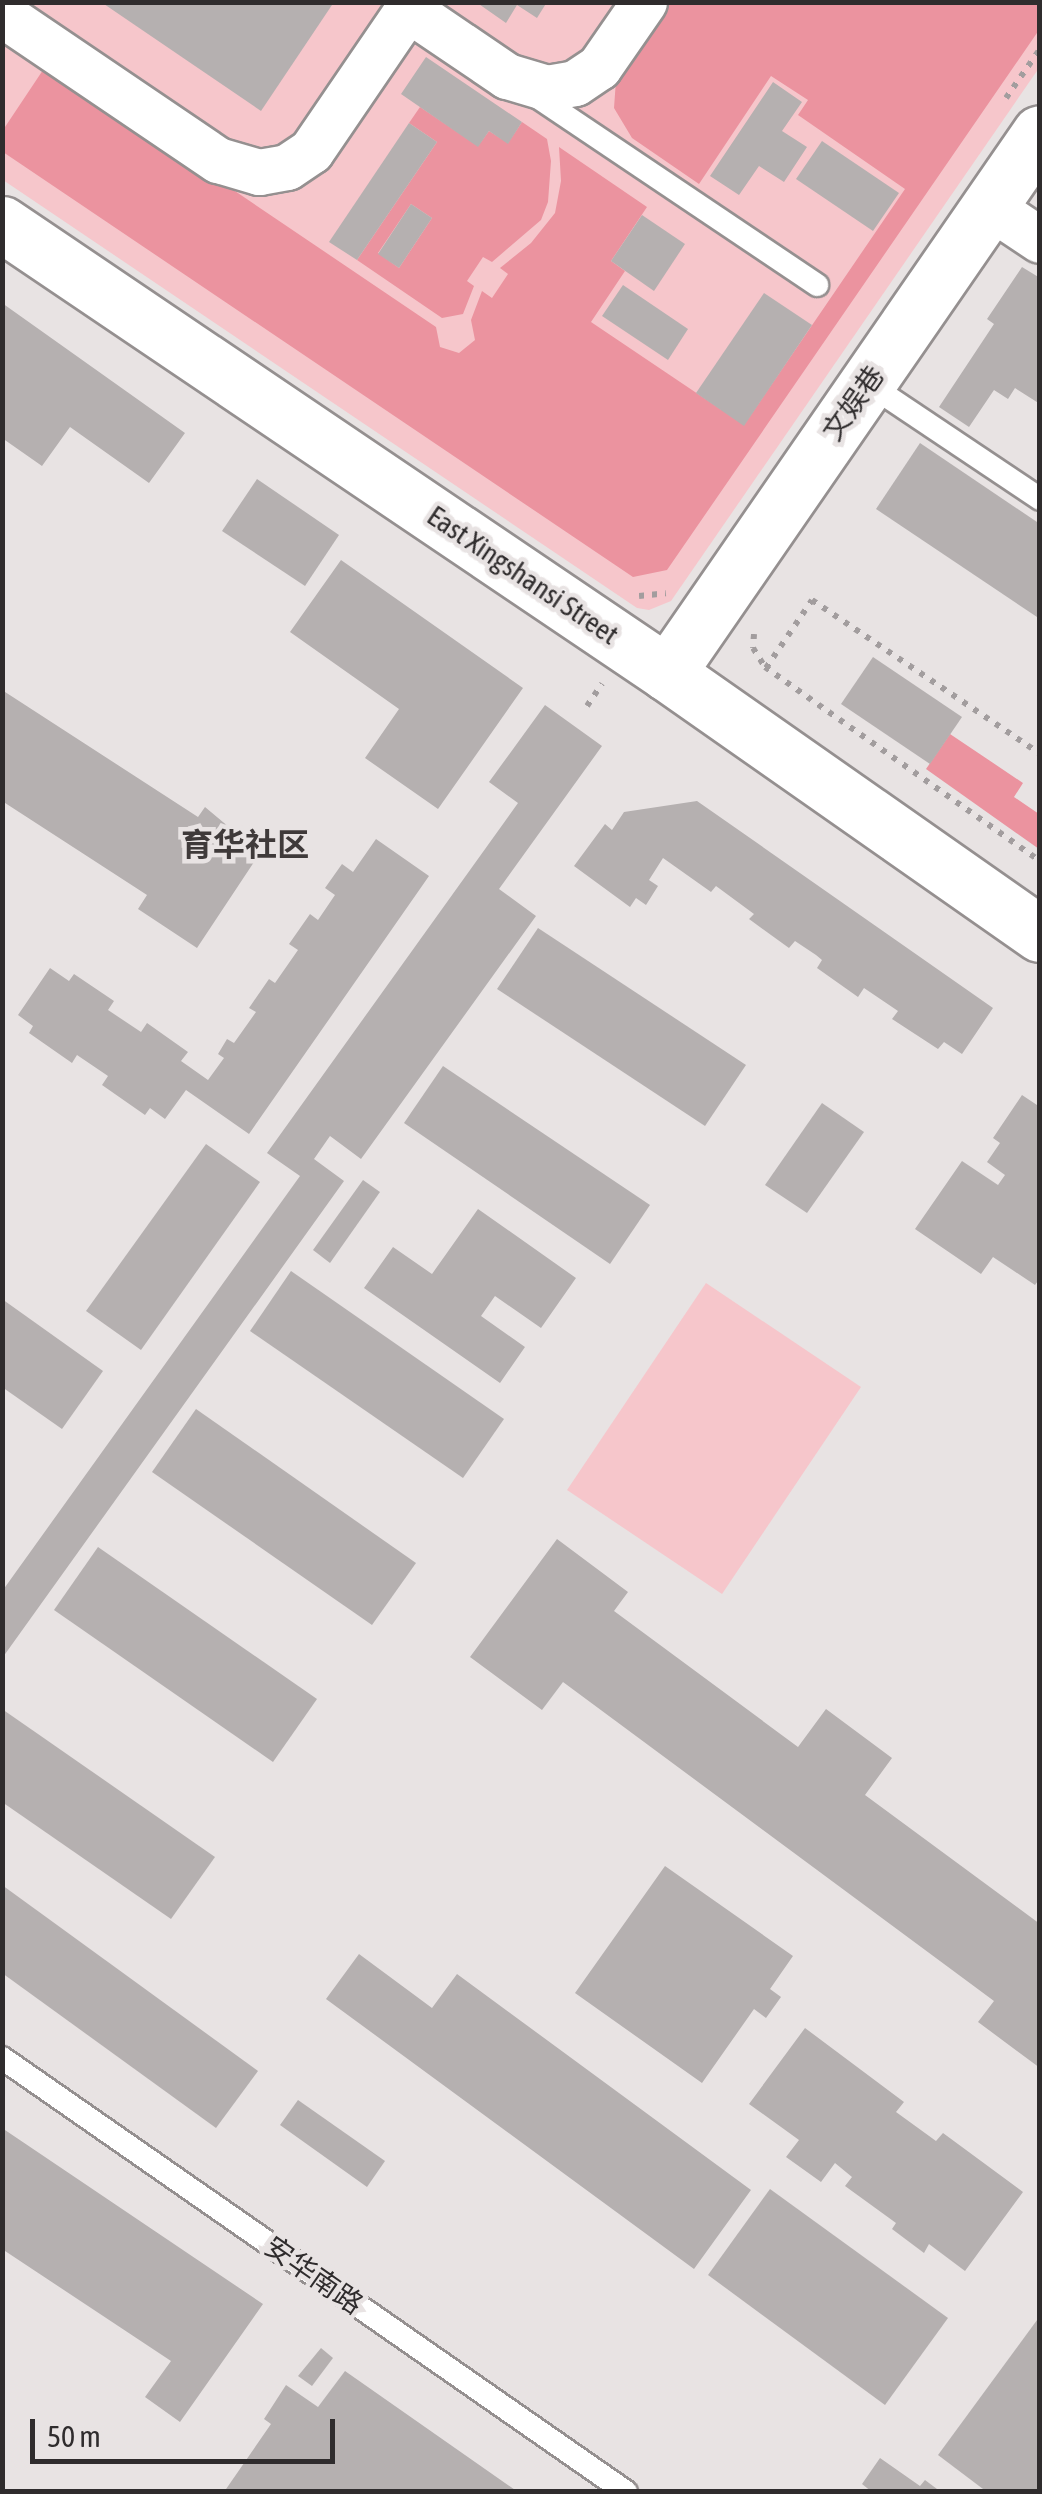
<!DOCTYPE html>
<html>
<head>
<meta charset="utf-8">
<style>
	body { margin:0 }
	#map { position:relative; width:1042px; height:2494px; overflow:hidden; background:#e8e3e3; font-family:"Asap Condensed","Noto Sans SC",sans-serif }
	div>[style] { position:absolute }
	[style*='--x'] { left:calc(var(--x)*1px); top:calc(var(--y)*1px); width:calc(var(--w)*1px); rotate:calc(var(--a)*1deg) }
	.green>* { inset:0; background:#f6c6cb }
	.forest>* { inset:0; background:#eb939f }
	.building>* { inset:0; background:#b5b0b0 }
	.path>* { height:6px; margin-top:-3px; transform-origin:0; background:repeating-linear-gradient(90deg,#a29d9e 0 5px,transparent 0 13px) }
	.roads { filter:drop-shadow(2px 0 #959090) drop-shadow(-2px 0 #959090) drop-shadow(0 2px #959090) drop-shadow(0 -2px #959090) }
	.lane>* { height:22px; margin:-11px; padding:0 11px; transform-origin:11px; border-radius:11px; background:#fff }
	.street>* { height:45px; margin:-22.5px; padding:0 22.5px; transform-origin:22.5px; border-radius:22.5px; background:#fff }
	.secondary>* { height:55px; margin:-27.5px; padding:0 27.5px; transform-origin:27.5px; border-radius:27.5px; background:#fff }
	span { translate:-50% -50%; white-space:nowrap; text-align:center; line-height:1.15; -webkit-text-stroke:9px #e8e3e3; paint-order:stroke }
	.street-label { font-size:28px; color:#2f2c2d }
	.quarter-label { font-size:32px; color:#3f3a3a; font-weight:700 }
	.frame { position:absolute; inset:0; border:5px solid #2f2c2d; pointer-events:none }
	.scale { position:absolute; left:30px; top:2419px; width:305px; height:45px; box-sizing:border-box; border:5px solid #2f2c2d; border-top:0; padding-left:12px; font-size:30px; line-height:35px; white-space:nowrap; color:#2f2c2d; -webkit-text-stroke:8px #e8e3e3; paint-order:stroke }
</style>
</head>
<body>
<div id="map">
	<div class="green">
		<i style="clip-path:polygon(2px 3px,1039px 3px,1039px 68px,671px 601px,649px 610px,637px 608px,557px 554px,3px 180px)"></i>
		<i style="clip-path:polygon(706px 1283px,861px 1387px,722px 1594px,567px 1490px)"></i>
	</div>
	<div class="forest">
		<i style="clip-path:polygon(666px 3px,1039px 3px,1039px 30px,667px 570px,633px 577px,3px 152px,3px 130px,47px 64px,436px 327px,440px 347px,459px 353px,475px 340px,471px 320px,482px 291px,492px 298px,508px 274px,500px 268px,531px 243px,555px 213px,561px 181px,559px 147px,647px 207px,611px 261px,625px 271px,591px 322px,744px 425px,905px 189px,798px 115px,808px 100px,771px 76px,699px 184px,632px 138px,614px 108px,616px 80px)"></i>
		<i style="clip-path:polygon(evenodd,420px 107px,478px 146px,489px 131px,508px 143px,522px 122px,547px 139px,551px 161px,548px 202px,541px 220px,492px 262px,483px 257px,467px 281px,474px 286px,463px 314px,442px 318px,357px 260px,437px 142px,409px 123px,420px 107px,411px 204px,432px 218px,399px 268px,378px 253px,411px 204px)"></i>
		<i style="clip-path:polygon(950px 734px,1023px 783px,1014px 797px,1039px 814px,1039px 849px,926px 769px)"></i>
	</div>
	<div class="building">
		<i style="clip-path:polygon(101px 2px,334px 2px,261px 111px)"></i>
		<i style="clip-path:polygon(476px 2px,547px 2px,537px 18px,517px 5px,506px 23px)"></i>
		<i style="clip-path:polygon(426px 57px,522px 122px,508px 144px,489px 131px,478px 147px,401px 94px)"></i>
		<i style="clip-path:polygon(773px 82px,802px 102px,782px 131px,807px 147px,784px 182px,759px 166px,739px 195px,710px 176px)"></i>
		<i style="clip-path:polygon(409px 123px,437px 142px,357px 260px,329px 242px)"></i>
		<i style="clip-path:polygon(822px 141px,899px 193px,873px 231px,796px 179px)"></i>
		<i style="clip-path:polygon(411px 204px,432px 218px,399px 268px,378px 254px)"></i>
		<i style="clip-path:polygon(642px 215px,685px 244px,654px 291px,611px 261px)"></i>
		<i style="clip-path:polygon(1022px 267px,1040px 278px,1040px 404px,1015px 388px,1008px 399px,994px 390px,969px 427px,939px 407px,994px 324px,987px 319px)"></i>
		<i style="clip-path:polygon(623px 285px,688px 329px,668px 360px,602px 316px)"></i>
		<i style="clip-path:polygon(764px 293px,812px 325px,744px 426px,696px 393px)"></i>
		<i style="clip-path:polygon(2px 303px,185px 433px,149px 483px,70px 427px,42px 466px,2px 438px)"></i>
		<i style="clip-path:polygon(920px 443px,1040px 524px,1040px 619px,876px 509px)"></i>
		<i style="clip-path:polygon(257px 479px,339px 535px,305px 586px,222px 531px)"></i>
		<i style="clip-path:polygon(341px 560px,523px 688px,438px 809px,365px 758px,399px 709px,290px 632px)"></i>
		<i style="clip-path:polygon(873px 657px,962px 717px,930px 764px,841px 704px)"></i>
		<i style="clip-path:polygon(2px 690px,198px 817px,205px 807px,242px 838px,259px 837px,268px 841px,197px 948px,138px 909px,147px 895px,2px 801px)"></i>
		<i style="clip-path:polygon(545px 705px,602px 746px,499px 889px,536px 916px,361px 1159px,330px 1136px,314px 1159px,344px 1181px,3px 1657px,3px 1590px,300px 1176px,267px 1153px,518px 803px,489px 782px)"></i>
		<i style="clip-path:polygon(697px 801px,993px 1008px,962px 1054px,944px 1042px,938px 1049px,892px 1019px,898px 1011px,864px 988px,858px 997px,817px 968px,822px 960px,816px 955px,795px 941px,789px 948px,749px 919px,754px 914px,716px 886px,711px 892px,663px 858px,649px 880px,658px 886px,646px 905px,636px 898px,630px 907px,574px 866px,605px 824px,612px 830px,624px 812px)"></i>
		<i style="clip-path:polygon(376px 839px,429px 876px,249px 1134px,186px 1090px,165px 1119px,150px 1108px,145px 1115px,102px 1085px,108px 1076px,77px 1055px,72px 1063px,29px 1033px,33px 1026px,18px 1015px,50px 968px,69px 981px,74px 974px,114px 1001px,108px 1010px,141px 1032px,147px 1023px,188px 1052px,181px 1061px,208px 1080px,224px 1058px,218px 1054px,227px 1039px,234px 1043px,256px 1012px,249px 1008px,269px 979px,275px 983px,298px 950px,289px 944px,310px 914px,318px 920px,335px 895px,325px 888px,342px 864px,353px 872px)"></i>
		<i style="clip-path:polygon(538px 928px,746px 1065px,705px 1126px,497px 989px)"></i>
		<i style="clip-path:polygon(443px 1066px,650px 1205px,610px 1264px,404px 1123px)"></i>
		<i style="clip-path:polygon(1022px 1095px,1040px 1107px,1040px 1278px,1035px 1285px,993px 1257px,981px 1274px,915px 1229px,962px 1161px,998px 1185px,1005px 1175px,987px 1162px,1000px 1143px,993px 1138px)"></i>
		<i style="clip-path:polygon(822px 1103px,864px 1132px,807px 1213px,765px 1185px)"></i>
		<i style="clip-path:polygon(206px 1144px,260px 1182px,141px 1350px,86px 1311px)"></i>
		<i style="clip-path:polygon(363px 1180px,380px 1192px,330px 1263px,313px 1250px)"></i>
		<i style="clip-path:polygon(478px 1209px,576px 1278px,541px 1328px,495px 1296px,481px 1316px,525px 1347px,500px 1383px,364px 1288px,393px 1247px,432px 1274px)"></i>
		<i style="clip-path:polygon(291px 1271px,504px 1419px,463px 1478px,250px 1331px)"></i>
		<i style="clip-path:polygon(2px 1299px,103px 1371px,62px 1429px,2px 1387px)"></i>
		<i style="clip-path:polygon(196px 1409px,416px 1563px,372px 1625px,152px 1472px)"></i>
		<i style="clip-path:polygon(557px 1539px,628px 1592px,614px 1611px,798px 1747px,826px 1709px,892px 1758px,865px 1795px,1040px 1924px,1040px 2068px,978px 2022px,994px 2001px,563px 1682px,542px 1710px,470px 1657px)"></i>
		<i style="clip-path:polygon(98px 1547px,317px 1699px,273px 1762px,54px 1610px)"></i>
		<i style="clip-path:polygon(2px 1709px,215px 1857px,171px 1919px,2px 1802px)"></i>
		<i style="clip-path:polygon(665px 1866px,793px 1956px,770px 1989px,781px 1997px,766px 2018px,754px 2009px,702px 2083px,575px 1993px)"></i>
		<i style="clip-path:polygon(2px 1885px,258px 2071px,216px 2128px,2px 1973px)"></i>
		<i style="clip-path:polygon(359px 1954px,432px 2008px,457px 1974px,751px 2190px,694px 2269px,326px 1999px)"></i>
		<i style="clip-path:polygon(805px 2028px,904px 2102px,896px 2112px,936px 2141px,943px 2133px,1023px 2192px,965px 2271px,929px 2244px,924px 2253px,892px 2229px,896px 2223px,845px 2186px,852px 2177px,835px 2163px,821px 2182px,786px 2157px,799px 2140px,749px 2104px)"></i>
		<i style="clip-path:polygon(298px 2100px,385px 2161px,367px 2187px,280px 2125px)"></i>
		<i style="clip-path:polygon(2px 2128px,263px 2304px,180px 2422px,145px 2397px,171px 2361px,2px 2249px)"></i>
		<i style="clip-path:polygon(770px 2189px,948px 2318px,885px 2405px,708px 2275px)"></i>
		<i style="clip-path:polygon(1040px 2316px,1040px 2492px,987px 2492px,938px 2455px)"></i>
		<i style="clip-path:polygon(321px 2348px,333px 2358px,312px 2386px,298px 2376px)"></i>
		<i style="clip-path:polygon(345px 2371px,518px 2492px,224px 2492px,271px 2424px,264px 2419px,286px 2385px,318px 2407px)"></i>
		<i style="clip-path:polygon(880px 2458px,920px 2486px,925px 2480px,941px 2492px,872px 2492px,862px 2484px)"></i>
	</div>
	<div class="path">
		<i style="--x:1006;--y:98;--w:60;--a:-55.2"></i>
		<i style="--x:639;--y:596;--w:27;--a:-6"></i>
		<i style="--x:754;--y:634;--w:14;--a:94"></i>
		<i style="--x:753;--y:648;--w:22;--a:58"></i>
		<i style="--x:765;--y:667;--w:337;--a:35.2"></i>
		<i style="--x:766;--y:668;--w:82;--a:-55.9"></i>
		<i style="--x:812;--y:600;--w:275;--a:34"></i>
		<i style="--x:587;--y:706;--w:27;--a:-56"></i>
	</div>
	<div class="roads">
		<div class="lane">
			<i style="--x:530;--y:92;--w:346;--a:33.9"></i>
			<i style="--x:867;--y:383;--w:208;--a:33.8"></i>
			<i style="--x:2;--y:2058;--w:760;--a:34.82"></i>
		</div>
		<div class="street">
			<i style="--x:2;--y:14;--w:261;--a:34.1"></i>
			<i style="--x:218;--y:160;--w:43;--a:16.3"></i>
			<i style="--x:259;--y:172;--w:28;--a:-10"></i>
			<i style="--x:287;--y:167;--w:29;--a:-34"></i>
			<i style="--x:311;--y:151;--w:172;--a:-55.7"></i>
			<i style="--x:408;--y:9;--w:120;--a:34.1"></i>
			<i style="--x:507;--y:76;--w:42;--a:16.7"></i>
			<i style="--x:547;--y:88;--w:28;--a:-10"></i>
			<i style="--x:575;--y:83;--w:29;--a:-34"></i>
			<i style="--x:599;--y:67;--w:79;--a:-55.3"></i>
			<i style="--x:989;--y:206;--w:61;--a:33.7"></i>
		</div>
		<div class="secondary">
			<i style="--x:2;--y:224;--w:802;--a:34.03"></i>
			<i style="--x:667;--y:673;--w:455;--a:35"></i>
			<i style="--x:667;--y:673;--w:656;--a:-55.37"></i>
		</div>
	</div>
	<div class="street-label">
		<span style="left:853px;top:403px;rotate:-55deg">文娱巷</span>
		<span style="left:523px;top:575px;rotate:34deg">East Xingshansi Street</span>
		<span style="left:314px;top:2275px;rotate:35deg">安华南路</span>
	</div>
	<div class="quarter-label">
		<span style="left:245px;top:845px">育华社区</span>
	</div>
	<div class="frame"></div>
	<div class="scale">50 m</div>
</div>
</body>
</html>
